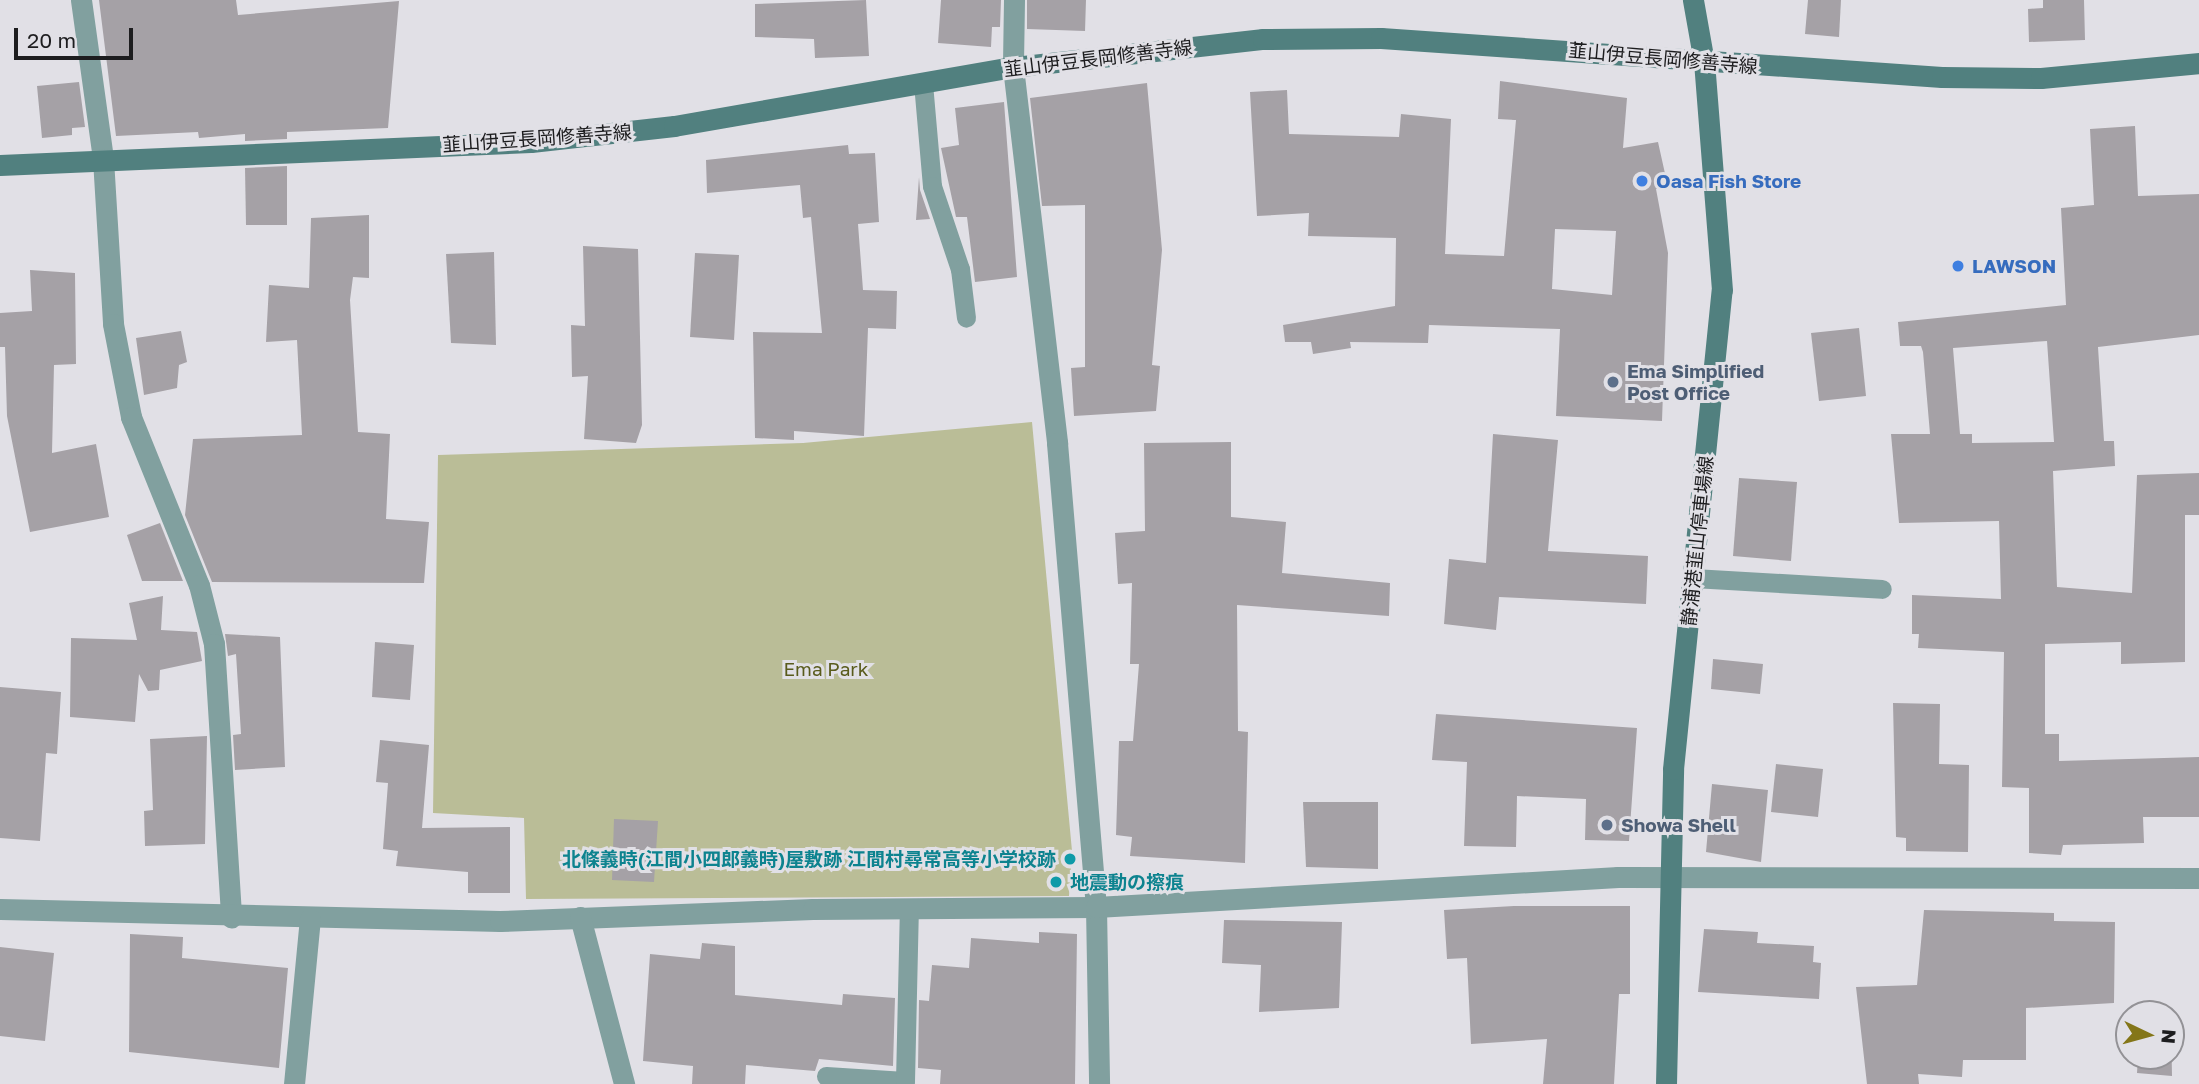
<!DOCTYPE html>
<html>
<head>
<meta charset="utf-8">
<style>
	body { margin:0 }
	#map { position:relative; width:2199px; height:1084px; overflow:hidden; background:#e1e0e6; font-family:"Golos Text","Noto Sans JP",sans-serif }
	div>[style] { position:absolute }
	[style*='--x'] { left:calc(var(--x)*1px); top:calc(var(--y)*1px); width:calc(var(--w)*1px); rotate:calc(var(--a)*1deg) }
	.green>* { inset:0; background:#babd97 }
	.building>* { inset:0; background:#a5a1a6 }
	.lane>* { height:19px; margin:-9.5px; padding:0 9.5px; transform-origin:9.5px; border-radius:9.5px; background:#81a09f }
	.street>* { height:21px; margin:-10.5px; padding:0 10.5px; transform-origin:10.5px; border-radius:10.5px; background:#81a09f }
	.secondary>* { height:21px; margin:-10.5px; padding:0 10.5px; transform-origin:10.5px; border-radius:10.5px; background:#51807f }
	.dots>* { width:19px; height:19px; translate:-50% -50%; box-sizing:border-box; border:4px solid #e1e0e6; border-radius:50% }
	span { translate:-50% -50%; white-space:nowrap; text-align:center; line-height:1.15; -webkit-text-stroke:6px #e1e0e6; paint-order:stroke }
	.street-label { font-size:19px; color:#1d1d1f }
	.shop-label { font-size:19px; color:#366cbe; font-weight:700 }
	.left { translate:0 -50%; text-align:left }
	.service-label { font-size:19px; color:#4e5e75; font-weight:700 }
	.park-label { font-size:19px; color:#595b1c }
	.culture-label { font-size:19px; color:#0d838f; font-weight:700 }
	.right { translate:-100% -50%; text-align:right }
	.north { position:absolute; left:2115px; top:1000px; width:70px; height:70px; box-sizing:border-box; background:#e1e0e6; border:2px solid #939296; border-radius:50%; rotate:95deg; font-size:19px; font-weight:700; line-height:28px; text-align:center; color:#1d1d1f }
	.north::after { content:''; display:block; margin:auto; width:24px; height:32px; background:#847619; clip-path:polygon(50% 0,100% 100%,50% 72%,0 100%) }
	.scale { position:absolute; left:14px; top:28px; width:119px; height:32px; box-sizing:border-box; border:4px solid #1d1d1f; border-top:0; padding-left:9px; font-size:21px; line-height:24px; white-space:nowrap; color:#1d1d1f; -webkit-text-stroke:5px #e1e0e6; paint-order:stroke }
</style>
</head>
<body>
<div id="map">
	<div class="green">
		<i style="clip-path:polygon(1032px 422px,1072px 851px,1069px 896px,526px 899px,524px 818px,433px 813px,438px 455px,803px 443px)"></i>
	</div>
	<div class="building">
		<i style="clip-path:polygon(99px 0,236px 0,238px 15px,399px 1px,388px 128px,287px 132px,287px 139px,245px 141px,245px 134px,199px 138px,198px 132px,116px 136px)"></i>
		<i style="clip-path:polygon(866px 0,869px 56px,815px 58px,814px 39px,755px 37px,755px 4px)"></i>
		<i style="clip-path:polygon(941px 0,1001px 0,1000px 27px,992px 27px,991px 47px,938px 43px)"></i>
		<i style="clip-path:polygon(1027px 0,1086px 0,1085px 31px,1027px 29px)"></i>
		<i style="clip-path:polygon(1808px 0,1841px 0,1839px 37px,1805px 34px)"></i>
		<i style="clip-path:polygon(2043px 0,2084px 0,2085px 40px,2029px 42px,2028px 9px,2043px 8px)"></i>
		<i style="clip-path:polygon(evenodd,1500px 81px,1627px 98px,1623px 148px,1658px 142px,1668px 187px,1656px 189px,1668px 253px,1662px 421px,1556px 416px,1560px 329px,1429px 325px,1428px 343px,1350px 342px,1351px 348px,1313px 354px,1311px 342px,1285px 342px,1283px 325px,1395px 306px,1396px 238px,1308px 236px,1309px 213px,1257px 216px,1250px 92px,1287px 90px,1289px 134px,1399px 137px,1401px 114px,1451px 119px,1445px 254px,1504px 256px,1516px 120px,1498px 119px,1500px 81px,1555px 229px,1616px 231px,1612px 295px,1552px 289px,1555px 229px)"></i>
		<i style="clip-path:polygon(79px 82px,85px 127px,72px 128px,72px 135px,42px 138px,37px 86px)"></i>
		<i style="clip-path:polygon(1147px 83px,1162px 250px,1152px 365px,1160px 366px,1156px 411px,1074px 416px,1071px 368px,1085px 367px,1085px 205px,1042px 206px,1030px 98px)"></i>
		<i style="clip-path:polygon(1004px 102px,1017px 277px,975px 282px,967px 217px,956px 217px,941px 148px,959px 145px,955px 108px)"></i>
		<i style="clip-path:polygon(evenodd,2135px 126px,2138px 196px,2199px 194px,2199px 335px,2098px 347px,2104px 441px,2114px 441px,2115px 466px,2053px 471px,2057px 587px,2132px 593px,2137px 475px,2199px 473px,2199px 515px,2185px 515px,2185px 662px,2121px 664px,2121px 642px,2045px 644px,2045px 734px,2059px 734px,2059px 761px,2199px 757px,2199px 817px,2143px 817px,2144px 843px,2063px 845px,2061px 855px,2029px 853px,2029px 788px,2002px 787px,2004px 652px,1918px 648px,1919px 634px,1912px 634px,1912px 595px,2001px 599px,1999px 521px,1899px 523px,1891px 434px,1930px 434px,1923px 352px,1921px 346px,1900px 346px,1898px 322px,2066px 305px,2061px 208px,2094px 205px,2090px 129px,2135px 126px,2047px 341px,2054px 442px,1972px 443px,1972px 434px,1960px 434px,1953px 348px,2047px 341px)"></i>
		<i style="clip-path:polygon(848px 145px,849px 154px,875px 153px,879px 222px,858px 224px,863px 290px,897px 291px,896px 329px,868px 328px,864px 436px,794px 431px,794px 440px,755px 438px,753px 332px,822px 333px,811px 217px,803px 218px,800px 185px,707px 193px,706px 160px)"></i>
		<i style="clip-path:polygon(287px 166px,287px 225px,246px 225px,245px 168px)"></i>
		<i style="clip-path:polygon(919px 177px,920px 190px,930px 219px,916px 220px)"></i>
		<i style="clip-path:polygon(369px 215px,369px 278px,353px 277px,350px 300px,358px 432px,390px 434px,386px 519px,429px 522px,424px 583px,212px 582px,185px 515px,193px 439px,302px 435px,297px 340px,266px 342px,269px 285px,309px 288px,311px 218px)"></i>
		<i style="clip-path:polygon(583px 246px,638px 249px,642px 425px,636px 443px,584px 439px,588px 376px,572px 377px,571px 325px,585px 326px)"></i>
		<i style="clip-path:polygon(494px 252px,496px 345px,451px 343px,446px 254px)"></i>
		<i style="clip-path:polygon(695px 253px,739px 255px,734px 340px,690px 337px)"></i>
		<i style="clip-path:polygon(30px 270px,75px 273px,76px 364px,54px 365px,52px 453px,96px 444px,109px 517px,30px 532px,7px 416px,5px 347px,0 347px,0 313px,32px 311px)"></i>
		<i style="clip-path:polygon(1859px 328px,1866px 396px,1819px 401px,1811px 333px)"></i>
		<i style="clip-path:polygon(181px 331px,187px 362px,179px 365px,177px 388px,144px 395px,136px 338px)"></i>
		<i style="clip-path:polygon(1493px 434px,1558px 440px,1548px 551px,1648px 556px,1646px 604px,1499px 597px,1496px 630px,1444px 624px,1449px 559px,1486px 563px)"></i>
		<i style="clip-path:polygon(1231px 442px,1231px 517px,1286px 522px,1282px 573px,1390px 583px,1389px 616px,1237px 605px,1238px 731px,1248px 732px,1245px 863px,1130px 856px,1132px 837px,1116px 835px,1119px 741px,1133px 741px,1139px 664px,1130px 664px,1132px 583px,1118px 584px,1115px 533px,1145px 531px,1144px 443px)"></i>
		<i style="clip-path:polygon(1739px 478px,1797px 482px,1791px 561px,1733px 556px)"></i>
		<i style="clip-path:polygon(160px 523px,183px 581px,142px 581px,127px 535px)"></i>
		<i style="clip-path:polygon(163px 596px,161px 630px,197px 632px,202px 661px,160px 670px,159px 690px,148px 691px,139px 674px,135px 722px,70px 717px,71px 638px,137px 640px,129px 603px)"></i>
		<i style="clip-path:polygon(225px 634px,280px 637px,285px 767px,235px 770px,233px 735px,241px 734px,236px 654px,228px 656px)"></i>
		<i style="clip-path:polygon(375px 642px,414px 645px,410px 700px,372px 697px)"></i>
		<i style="clip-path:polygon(1713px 659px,1763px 664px,1760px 694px,1711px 689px)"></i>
		<i style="clip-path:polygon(0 687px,61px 692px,57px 754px,46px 753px,40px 841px,0 838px)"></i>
		<i style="clip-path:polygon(1893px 703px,1940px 704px,1939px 764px,1969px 765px,1968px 852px,1906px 851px,1906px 838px,1896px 837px)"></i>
		<i style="clip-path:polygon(1436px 714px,1637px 728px,1629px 841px,1585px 840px,1586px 799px,1517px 796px,1516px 847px,1464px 846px,1467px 762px,1432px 760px)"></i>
		<i style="clip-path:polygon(207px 736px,205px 844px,145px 846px,144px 811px,153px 810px,150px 739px)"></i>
		<i style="clip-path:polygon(380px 740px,429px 745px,422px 828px,510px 827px,510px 893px,468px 893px,468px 872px,396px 866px,398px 851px,383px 849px,388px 783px,376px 782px)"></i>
		<i style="clip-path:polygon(1776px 764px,1823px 769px,1818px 817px,1771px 812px)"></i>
		<i style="clip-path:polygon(1712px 784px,1768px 790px,1761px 862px,1706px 852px)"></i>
		<i style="clip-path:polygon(1303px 802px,1378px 802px,1378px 869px,1306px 867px)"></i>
		<i style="clip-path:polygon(614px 819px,658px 821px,654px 882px,612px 880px)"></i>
		<i style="clip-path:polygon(1514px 906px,1630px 906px,1630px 994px,1619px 994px,1614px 1084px,1543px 1084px,1547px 1039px,1471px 1044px,1467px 958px,1447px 959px,1444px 910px)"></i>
		<i style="clip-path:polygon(1924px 910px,2054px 913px,2054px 921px,2115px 922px,2114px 1003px,2026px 1008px,2026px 1060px,1963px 1060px,1962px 1077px,1918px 1074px,1919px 1084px,1867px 1084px,1856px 987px,1917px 985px)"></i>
		<i style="clip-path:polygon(1224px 920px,1342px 922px,1339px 1008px,1259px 1012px,1261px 965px,1222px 963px)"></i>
		<i style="clip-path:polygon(1704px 929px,1758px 932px,1757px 943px,1814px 946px,1813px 962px,1821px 963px,1819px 999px,1698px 992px)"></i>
		<i style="clip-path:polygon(1039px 932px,1077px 934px,1075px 1084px,940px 1084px,941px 1070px,918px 1068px,919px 1000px,929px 1001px,932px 965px,969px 968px,971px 938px,1039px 943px)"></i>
		<i style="clip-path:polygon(130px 934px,183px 937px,182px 958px,288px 968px,279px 1068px,129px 1052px)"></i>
		<i style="clip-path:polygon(702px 943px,735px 946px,735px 995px,842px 1005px,843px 994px,895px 998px,893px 1066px,819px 1059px,815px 1071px,746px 1065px,745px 1084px,692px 1084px,693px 1066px,643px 1061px,650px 954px,700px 959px)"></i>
		<i style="clip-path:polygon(0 947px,54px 953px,45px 1041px,0 1036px)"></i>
		<i style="clip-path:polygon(2171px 1022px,2172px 1076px,2137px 1073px,2138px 1056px,2171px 1056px)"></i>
	</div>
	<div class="lane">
		<i style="--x:923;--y:83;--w:103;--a:85"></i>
		<i style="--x:932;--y:186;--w:88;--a:71.4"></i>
		<i style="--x:960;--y:269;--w:49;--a:83"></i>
		<i style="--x:1693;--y:578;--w:189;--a:3.3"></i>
		<i style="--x:826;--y:1076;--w:79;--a:3.6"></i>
		<i style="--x:905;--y:1081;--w:172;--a:-88.7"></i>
	</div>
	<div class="street">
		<i style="--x:81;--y:0;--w:161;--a:82.1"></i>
		<i style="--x:103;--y:159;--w:165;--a:86.5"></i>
		<i style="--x:113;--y:324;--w:95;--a:79"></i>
		<i style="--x:131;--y:417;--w:181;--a:68"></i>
		<i style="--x:199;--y:585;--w:61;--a:75.7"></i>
		<i style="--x:214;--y:644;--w:274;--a:86.4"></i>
		<i style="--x:1014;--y:0;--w:67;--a:90.9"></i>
		<i style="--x:1013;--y:67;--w:379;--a:83.3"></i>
		<i style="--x:1057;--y:443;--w:466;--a:85.2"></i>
		<i style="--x:1096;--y:907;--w:177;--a:89"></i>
		<i style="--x:0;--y:909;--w:500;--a:1.37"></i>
		<i style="--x:500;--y:921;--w:313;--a:-2.2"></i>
		<i style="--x:813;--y:909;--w:283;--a:-0.4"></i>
		<i style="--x:1096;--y:907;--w:523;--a:-3.29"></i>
		<i style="--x:1618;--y:877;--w:581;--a:0.1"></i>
		<i style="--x:580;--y:917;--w:173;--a:75.2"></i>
		<i style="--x:294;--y:1084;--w:166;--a:-84.5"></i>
	</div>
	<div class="secondary">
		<i style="--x:0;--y:165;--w:531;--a:-2.48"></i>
		<i style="--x:531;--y:142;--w:144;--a:-6.4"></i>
		<i style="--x:674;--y:126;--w:344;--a:-9.9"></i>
		<i style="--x:1013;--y:67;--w:252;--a:-6.4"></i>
		<i style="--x:1263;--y:39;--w:118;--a:-0.5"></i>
		<i style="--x:1381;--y:38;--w:562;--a:3.98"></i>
		<i style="--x:1942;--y:77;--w:99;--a:0.6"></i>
		<i style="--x:2041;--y:78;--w:159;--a:-5.4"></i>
		<i style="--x:1666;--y:1084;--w:315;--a:-88.7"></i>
		<i style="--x:1673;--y:769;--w:481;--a:-84.2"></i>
		<i style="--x:1722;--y:290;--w:229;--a:-94.5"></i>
		<i style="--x:1704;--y:62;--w:63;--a:-100.1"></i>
	</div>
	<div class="dots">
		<i style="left:1642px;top:181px;background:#3f7fe0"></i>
		<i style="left:1958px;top:266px;background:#3f7fe0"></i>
		<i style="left:1613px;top:382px;background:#5c6f8a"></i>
		<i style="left:1607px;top:825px;background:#5c6f8a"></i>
		<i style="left:1070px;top:859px;background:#0f9aa8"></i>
		<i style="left:1056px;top:882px;background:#0f9aa8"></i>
	</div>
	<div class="street-label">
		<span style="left:1098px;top:58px;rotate:-7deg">韮山伊豆長岡修善寺線</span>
		<span style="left:1663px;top:58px;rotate:5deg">韮山伊豆長岡修善寺線</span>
		<span style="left:537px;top:138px;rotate:-4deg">韮山伊豆長岡修善寺線</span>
		<span style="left:1697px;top:541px;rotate:-84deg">静浦港韮山停車場線</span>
	</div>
	<div class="shop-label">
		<span class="left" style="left:1656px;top:181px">Oasa Fish Store</span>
		<span class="left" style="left:1972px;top:266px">LAWSON</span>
	</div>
	<div class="service-label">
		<span class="left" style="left:1627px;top:382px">Ema Simplified<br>Post Office</span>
		<span class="left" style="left:1621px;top:825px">Showa Shell</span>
	</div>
	<div class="park-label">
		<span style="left:826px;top:669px">Ema Park</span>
	</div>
	<div class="culture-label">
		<span class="right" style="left:1056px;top:859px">北條義時(江間小四郎義時)屋敷跡 江間村尋常高等小学校跡</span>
		<span class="left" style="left:1070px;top:882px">地震動の擦痕</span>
	</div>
	<div class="north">N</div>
	<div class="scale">20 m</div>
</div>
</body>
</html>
